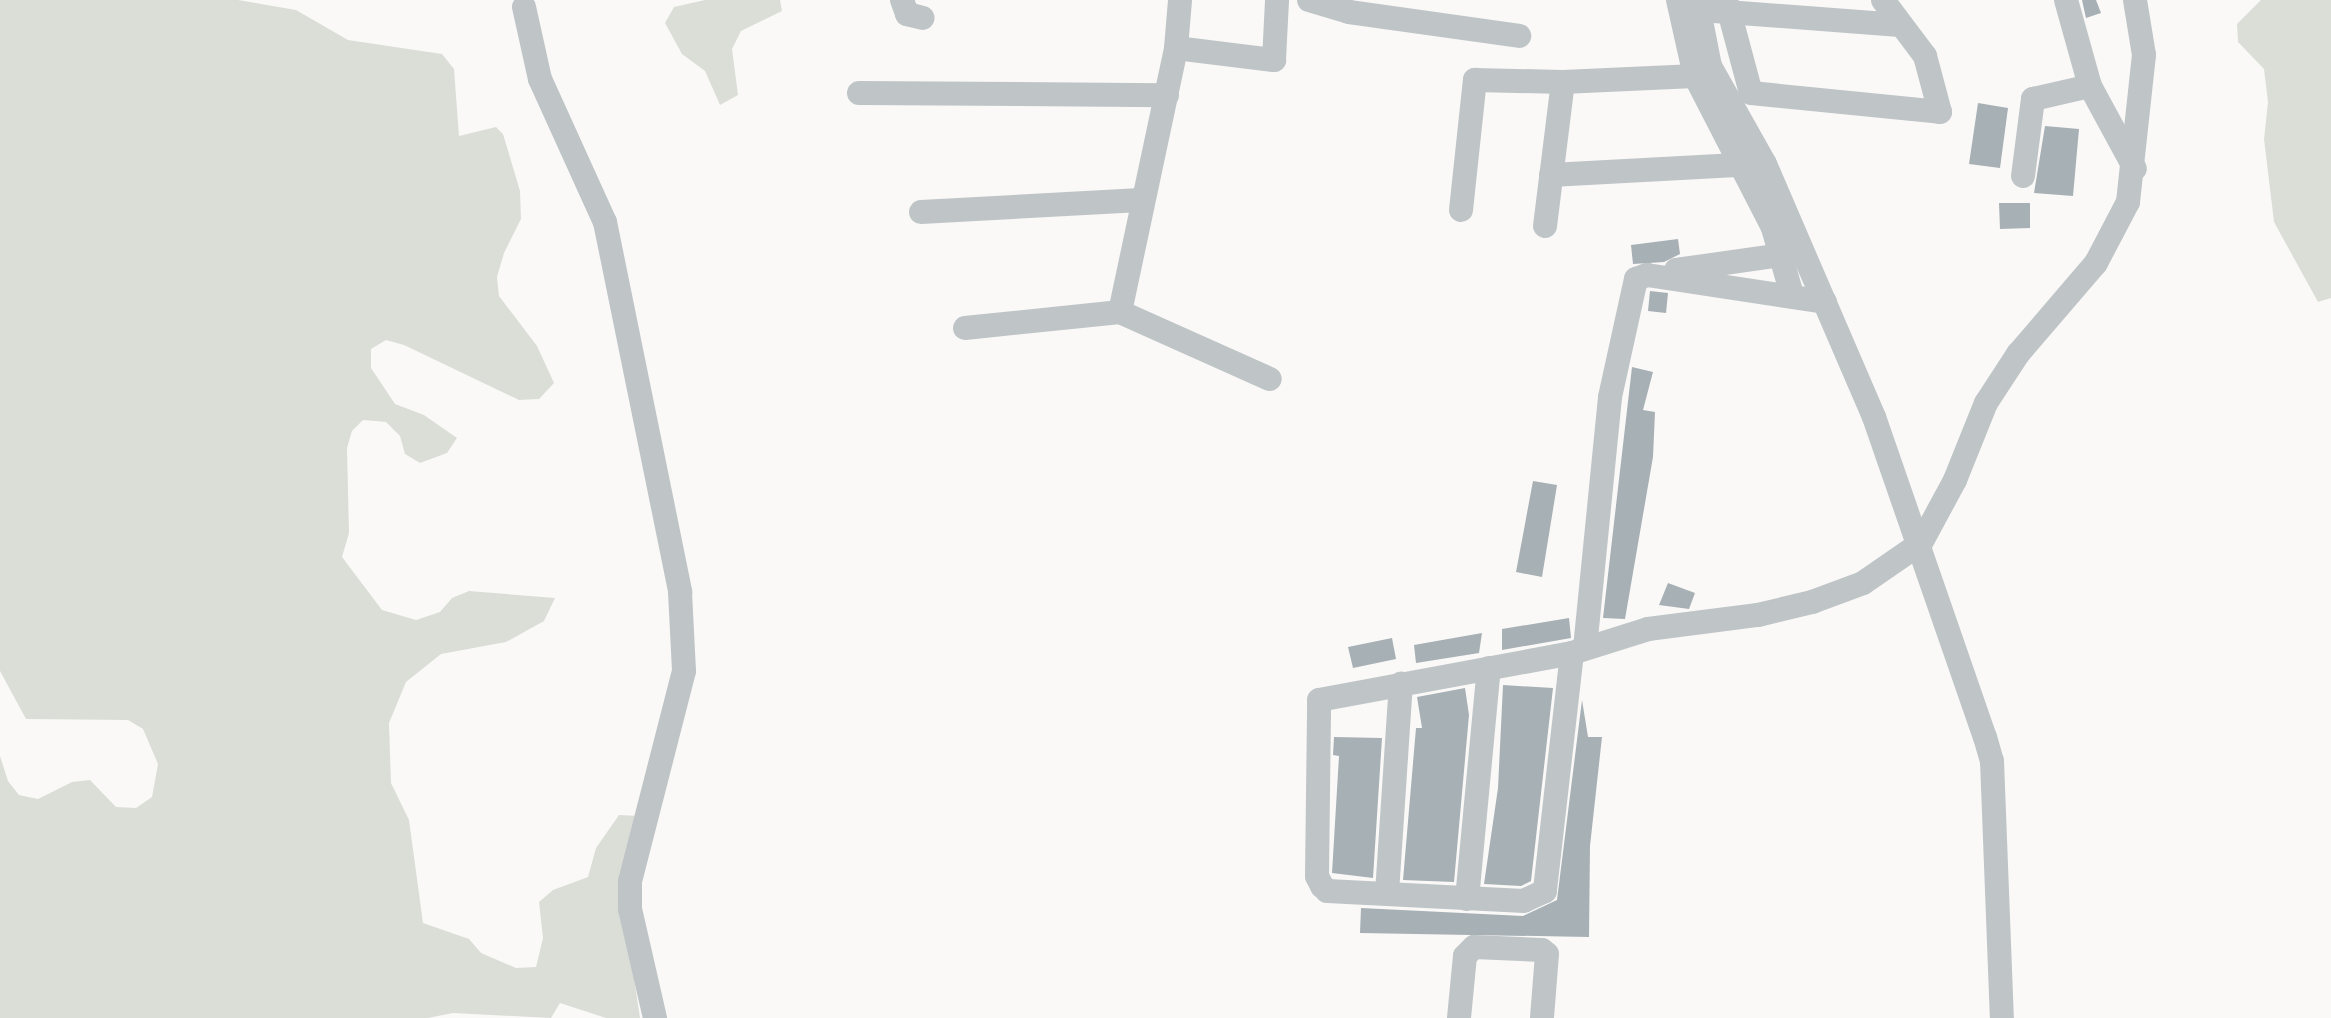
<!DOCTYPE html>
<html>
<head>
<meta charset="utf-8">
<style>
	body { margin:0 }
	#map { position:relative; width:2331px; height:1018px; overflow:hidden; background:#faf9f8; font-family:Cabin,sans-serif }
	div>[style] { position:absolute }
	[style*='--x'] { left:calc(var(--x)*1px); top:calc(var(--y)*1px); width:calc(var(--w)*1px); rotate:calc(var(--a)*1deg) }
	.green>* { inset:0; background:#dbded7 }
	.building>* { inset:0; background:#a7b0b4 }
	.minor>* { height:24px; margin:-12px; padding:0 12px; transform-origin:12px; border-radius:12px; background:#bfc5c7 }
	span { translate:-50% -50%; white-space:nowrap; text-align:center; line-height:1.15; -webkit-text-stroke:8px #fff; paint-order:stroke }
</style>
</head>
<body>
<div id="map">
	<div class="green">
		<i style="clip-path:polygon(0 0,238px 0,296px 10px,348px 40px,442px 54px,454px 69px,459px 136px,496px 127px,503px 134px,520px 191px,521px 219px,504px 253px,497px 277px,499px 296px,537px 346px,554px 383px,539px 399px,519px 400px,404px 345px,386px 340px,371px 349px,371px 368px,395px 404px,424px 415px,457px 438px,447px 453px,420px 463px,405px 454px,400px 436px,386px 422px,363px 420px,352px 431px,347px 448px,349px 533px,342px 557px,382px 610px,416px 620px,440px 612px,452px 598px,469px 591px,555px 598px,544px 621px,506px 642px,441px 654px,406px 682px,389px 723px,391px 783px,409px 820px,423px 923px,469px 939px,481px 953px,516px 968px,536px 967px,543px 938px,539px 902px,553px 890px,588px 877px,596px 848px,619px 815px,639px 816px,621px 891px,640px 1018px,606px 1018px,560px 1003px,551px 1018px,453px 1013px,428px 1018px,0 1018px,0 756px,8px 781px,19px 795px,38px 799px,72px 782px,90px 780px,116px 807px,136px 808px,152px 797px,158px 764px,143px 729px,128px 720px,26px 719px,0 671px)"></i>
		<i style="clip-path:polygon(705px 0,780px 0,782px 11px,741px 31px,732px 49px,738px 95px,720px 105px,705px 71px,682px 54px,665px 23px,674px 7px)"></i>
		<i style="clip-path:polygon(2261px 0,2331px 0,2331px 298px,2318px 302px,2274px 222px,2264px 139px,2268px 102px,2264px 69px,2238px 42px,2237px 24px)"></i>
	</div>
	<div class="building">
		<i style="clip-path:polygon(2082px 0,2096px 0,2101px 13px,2086px 18px)"></i>
		<i style="clip-path:polygon(1978px 103px,2008px 108px,2000px 168px,1969px 164px)"></i>
		<i style="clip-path:polygon(2045px 126px,2079px 129px,2073px 196px,2034px 193px)"></i>
		<i style="clip-path:polygon(1999px 203px,2030px 203px,2030px 228px,2000px 229px)"></i>
		<i style="clip-path:polygon(1678px 239px,1680px 254px,1664px 262px,1633px 264px,1631px 245px)"></i>
		<i style="clip-path:polygon(1650px 291px,1668px 293px,1666px 313px,1648px 311px)"></i>
		<i style="clip-path:polygon(1632px 367px,1653px 372px,1643px 410px,1655px 412px,1653px 457px,1625px 619px,1603px 618px)"></i>
		<i style="clip-path:polygon(1533px 481px,1557px 485px,1542px 577px,1516px 572px)"></i>
		<i style="clip-path:polygon(1668px 583px,1695px 593px,1689px 609px,1659px 605px)"></i>
		<i style="clip-path:polygon(1569px 618px,1571px 638px,1502px 650px,1502px 629px)"></i>
		<i style="clip-path:polygon(1482px 633px,1479px 653px,1416px 663px,1414px 645px)"></i>
		<i style="clip-path:polygon(1392px 638px,1396px 659px,1353px 668px,1348px 647px)"></i>
		<i style="clip-path:polygon(1503px 685px,1553px 688px,1531px 881px,1521px 886px,1484px 884px,1498px 788px)"></i>
		<i style="clip-path:polygon(1465px 688px,1469px 715px,1454px 882px,1403px 880px,1416px 728px,1422px 728px,1417px 697px)"></i>
		<i style="clip-path:polygon(1582px 700px,1588px 737px,1602px 737px,1590px 846px,1589px 937px,1360px 933px,1361px 908px,1523px 916px,1557px 900px)"></i>
		<i style="clip-path:polygon(1334px 737px,1382px 738px,1373px 878px,1332px 873px,1339px 756px,1333px 755px)"></i>
	</div>
	<div class="minor">
		<i style="--x:902;--y:0;--w:15;--a:70"></i>
		<i style="--x:907;--y:14;--w:16;--a:14"></i>
		<i style="--x:1309;--y:0;--w:42;--a:16.7"></i>
		<i style="--x:1349;--y:12;--w:172;--a:8"></i>
		<i style="--x:1678;--y:0;--w:78;--a:77.4"></i>
		<i style="--x:1695;--y:76;--w:171;--a:62.8"></i>
		<i style="--x:1773;--y:228;--w:70;--a:74.2"></i>
		<i style="--x:1697;--y:0;--w:67;--a:78.9"></i>
		<i style="--x:1710;--y:66;--w:112;--a:60.7"></i>
		<i style="--x:1765;--y:164;--w:275;--a:66.7"></i>
		<i style="--x:1874;--y:417;--w:339;--a:70.9"></i>
		<i style="--x:1985;--y:737;--w:25;--a:74"></i>
		<i style="--x:1992;--y:761;--w:257;--a:87.8"></i>
		<i style="--x:1726;--y:0;--w:96;--a:75"></i>
		<i style="--x:1751;--y:93;--w:190;--a:5.7"></i>
		<i style="--x:1940;--y:112;--w:58;--a:-105"></i>
		<i style="--x:1925;--y:56;--w:70;--a:-126.9"></i>
		<i style="--x:2066;--y:0;--w:89;--a:74.4"></i>
		<i style="--x:2090;--y:86;--w:94;--a:61.5"></i>
		<i style="--x:524;--y:7;--w:74;--a:77.5"></i>
		<i style="--x:540;--y:79;--w:157;--a:65.6"></i>
		<i style="--x:605;--y:222;--w:378;--a:78.5"></i>
		<i style="--x:680;--y:592;--w:79;--a:87.1"></i>
		<i style="--x:684;--y:671;--w:217;--a:104.4"></i>
		<i style="--x:630;--y:881;--w:28;--a:90"></i>
		<i style="--x:630;--y:909;--w:112;--a:77.1"></i>
		<i style="--x:1714;--y:11;--w:186;--a:4.3"></i>
		<i style="--x:1176;--y:48;--w:99;--a:7"></i>
		<i style="--x:1274;--y:60;--w:60;--a:-87.1"></i>
		<i style="--x:859;--y:93;--w:308;--a:0.4"></i>
		<i style="--x:1551;--y:175;--w:186;--a:-3.1"></i>
		<i style="--x:2023;--y:176;--w:78;--a:-82.6"></i>
		<i style="--x:2033;--y:99;--w:58;--a:-12.8"></i>
		<i style="--x:1461;--y:210;--w:131;--a:-83.9"></i>
		<i style="--x:1475;--y:80;--w:88;--a:1.3"></i>
		<i style="--x:921;--y:212;--w:220;--a:-3.1"></i>
		<i style="--x:1545;--y:226;--w:145;--a:-82.9"></i>
		<i style="--x:1563;--y:82;--w:132;--a:-2.6"></i>
		<i style="--x:1676;--y:270;--w:106;--a:-8.1"></i>
		<i style="--x:1120;--y:312;--w:164;--a:24.1"></i>
		<i style="--x:965;--y:328;--w:156;--a:-5.9"></i>
		<i style="--x:1120;--y:312;--w:270;--a:-78"></i>
		<i style="--x:1176;--y:48;--w:48;--a:-85.2"></i>
		<i style="--x:1585;--y:648;--w:252;--a:-84.3"></i>
		<i style="--x:1610;--y:397;--w:121;--a:-77.6"></i>
		<i style="--x:1636;--y:279;--w:12;--a:-20"></i>
		<i style="--x:1647;--y:275;--w:180;--a:8.6"></i>
		<i style="--x:1572;--y:653;--w:240;--a:96.5"></i>
		<i style="--x:1545;--y:891;--w:23;--a:155"></i>
		<i style="--x:1524;--y:901;--w:197;--a:-177.1"></i>
		<i style="--x:1327;--y:891;--w:7;--a:-135"></i>
		<i style="--x:1322;--y:886;--w:11;--a:-117"></i>
		<i style="--x:1317;--y:876;--w:176;--a:-89.3"></i>
		<i style="--x:1319;--y:700;--w:257;--a:-10.5"></i>
		<i style="--x:1572;--y:653;--w:80;--a:-17.5"></i>
		<i style="--x:1648;--y:629;--w:111;--a:-7.3"></i>
		<i style="--x:1758;--y:615;--w:56;--a:-13.5"></i>
		<i style="--x:1812;--y:602;--w:54;--a:-20.4"></i>
		<i style="--x:1863;--y:583;--w:70;--a:-34.6"></i>
		<i style="--x:1921;--y:543;--w:72;--a:-61.6"></i>
		<i style="--x:1955;--y:480;--w:83;--a:-68.1"></i>
		<i style="--x:1986;--y:403;--w:59;--a:-56.9"></i>
		<i style="--x:2018;--y:354;--w:120;--a:-49.4"></i>
		<i style="--x:2096;--y:263;--w:69;--a:-62.3"></i>
		<i style="--x:2128;--y:202;--w:148;--a:-83.8"></i>
		<i style="--x:2144;--y:55;--w:56;--a:-99.3"></i>
		<i style="--x:1387;--y:893;--w:210;--a:-86.2"></i>
		<i style="--x:1467;--y:899;--w:232;--a:-84.6"></i>
		<i style="--x:1459;--y:1018;--w:62;--a:-84.5"></i>
		<i style="--x:1465;--y:956;--w:13;--a:-45"></i>
		<i style="--x:1474;--y:947;--w:68;--a:2.5"></i>
		<i style="--x:1542;--y:950;--w:6;--a:39"></i>
		<i style="--x:1547;--y:954;--w:64;--a:94.5"></i>
	</div>
</div>
</body>
</html>
